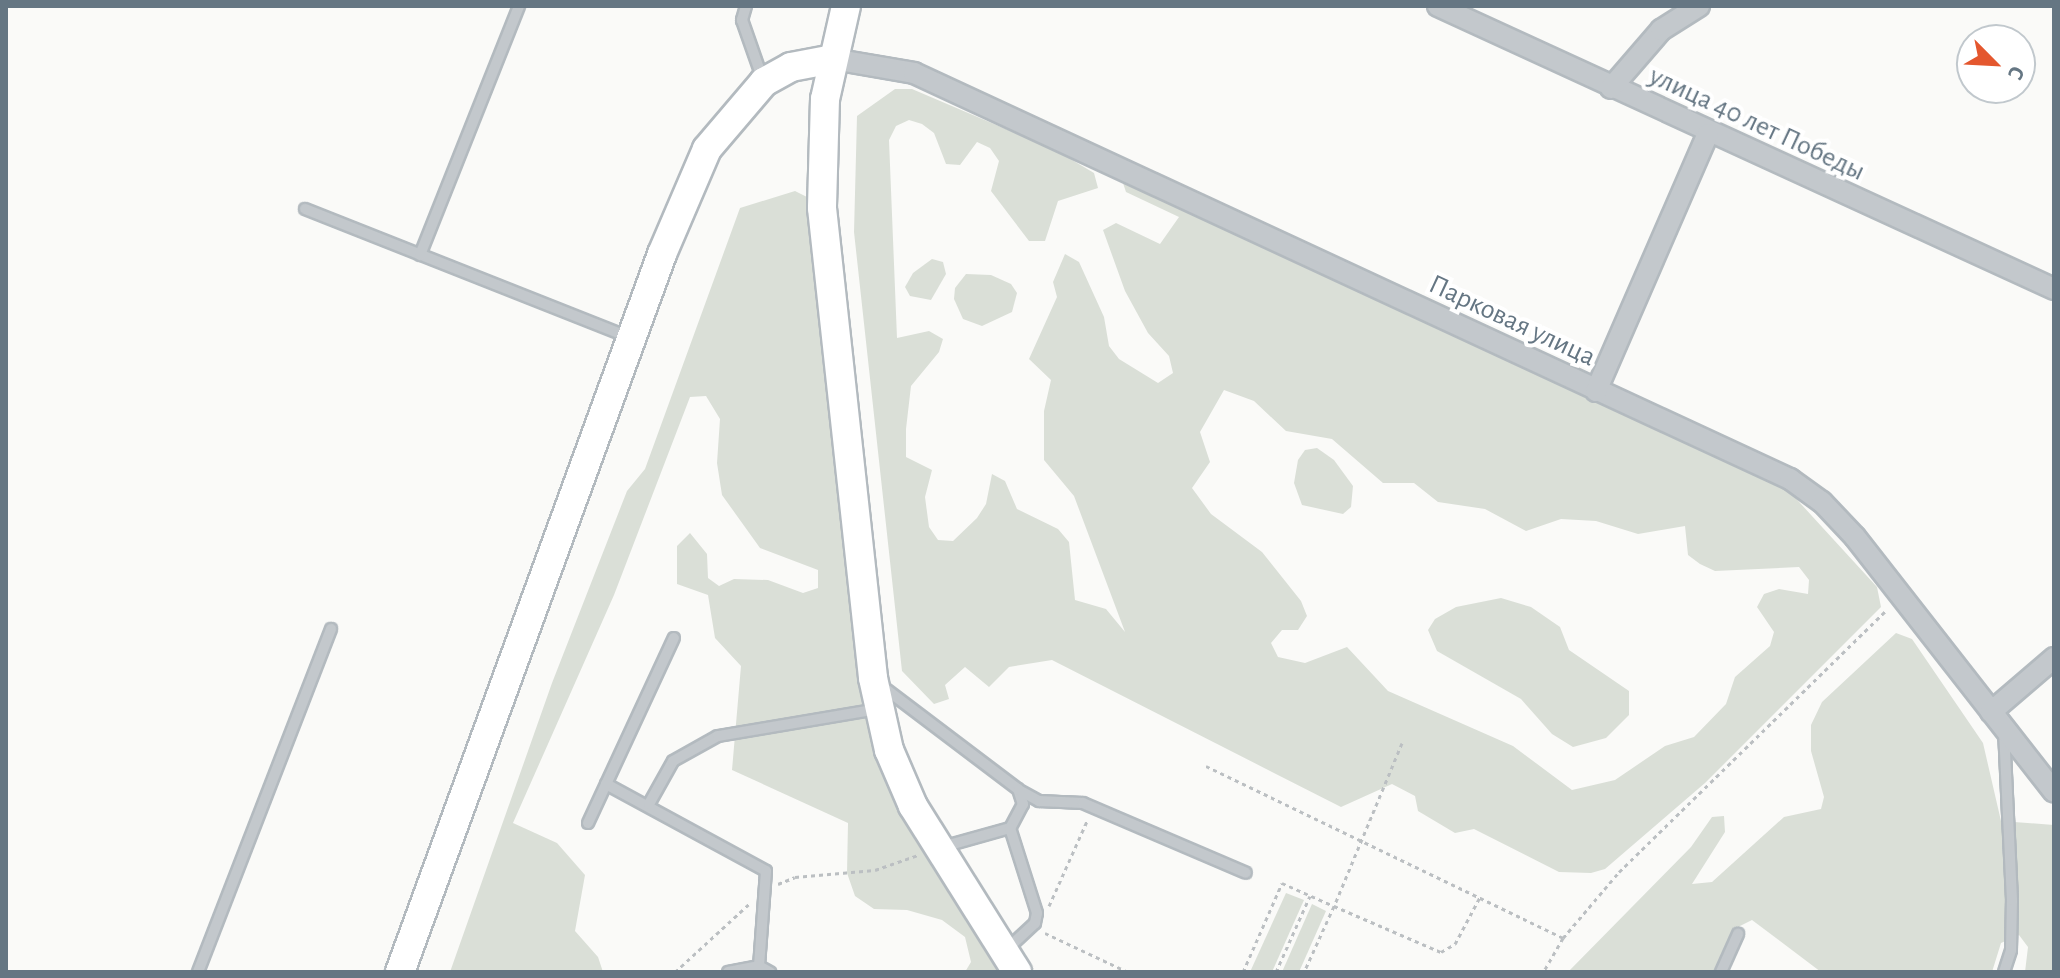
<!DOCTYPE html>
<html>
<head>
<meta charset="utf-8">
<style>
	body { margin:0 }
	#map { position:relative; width:2060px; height:978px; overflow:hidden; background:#fafaf8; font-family:"Alegreya Sans",sans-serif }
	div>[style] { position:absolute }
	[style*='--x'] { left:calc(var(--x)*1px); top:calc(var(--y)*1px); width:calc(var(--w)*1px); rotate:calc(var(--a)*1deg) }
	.green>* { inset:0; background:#dadfd7 }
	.path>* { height:3px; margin-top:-1.5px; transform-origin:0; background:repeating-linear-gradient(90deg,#bbbfc2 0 4px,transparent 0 8px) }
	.roads { filter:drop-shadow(2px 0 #b3babf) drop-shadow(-2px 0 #b3babf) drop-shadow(0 2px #b3babf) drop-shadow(0 -2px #b3babf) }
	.lane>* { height:10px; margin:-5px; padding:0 5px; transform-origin:5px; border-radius:5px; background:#c3c8cc }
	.street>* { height:20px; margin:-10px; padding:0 10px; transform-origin:10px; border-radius:10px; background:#c3c8cc }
	.secondary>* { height:28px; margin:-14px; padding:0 14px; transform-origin:14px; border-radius:14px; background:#fff }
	span { translate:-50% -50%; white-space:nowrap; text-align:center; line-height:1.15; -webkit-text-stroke:8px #fff; paint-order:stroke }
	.street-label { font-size:28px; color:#657683 }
	.frame { position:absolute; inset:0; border:8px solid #657683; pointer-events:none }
	.north { position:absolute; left:1956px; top:24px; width:80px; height:80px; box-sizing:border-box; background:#fff; border:2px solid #c1c8cd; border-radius:50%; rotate:114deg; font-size:22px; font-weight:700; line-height:32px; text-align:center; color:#657683 }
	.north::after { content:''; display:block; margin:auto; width:28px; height:36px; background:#e4572e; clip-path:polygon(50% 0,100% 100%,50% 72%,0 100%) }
</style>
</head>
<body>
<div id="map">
	<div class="green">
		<i style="clip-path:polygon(evenodd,895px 89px,912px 89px,1057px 151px,1094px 173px,1098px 188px,1058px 201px,1045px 241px,1029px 241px,991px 191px,999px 161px,990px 148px,977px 142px,960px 165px,946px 164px,934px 133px,922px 124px,909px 120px,896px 126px,889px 140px,897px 338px,929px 331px,943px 339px,939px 352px,911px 386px,906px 429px,906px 457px,932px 470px,925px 497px,929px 527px,938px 540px,953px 541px,977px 518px,986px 504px,992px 474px,1005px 481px,1017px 509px,1058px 529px,1069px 542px,1075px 600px,1106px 609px,1125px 632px,1074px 496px,1044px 460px,1044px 411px,1051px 380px,1029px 359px,1057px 297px,1053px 282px,1065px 254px,1079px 262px,1104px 317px,1109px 346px,1119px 359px,1158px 383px,1173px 373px,1169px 356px,1148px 333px,1125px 291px,1103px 230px,1116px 223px,1160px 244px,1179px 217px,1126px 192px,1122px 180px,1143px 183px,1790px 492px,1877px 587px,1881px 607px,1705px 783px,1605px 869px,1591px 873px,1559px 872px,1474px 829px,1455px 833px,1418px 811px,1415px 796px,1392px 784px,1341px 807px,1052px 660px,1009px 667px,989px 687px,965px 667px,945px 685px,949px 699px,934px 704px,902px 671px,854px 232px,857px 116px,895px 89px,1224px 390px,1254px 401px,1286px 431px,1332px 439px,1383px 483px,1414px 483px,1438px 502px,1485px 509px,1526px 531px,1561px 519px,1596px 521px,1638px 534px,1685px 526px,1688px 555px,1700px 564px,1715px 571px,1799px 567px,1809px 580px,1808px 594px,1779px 589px,1764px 594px,1757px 607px,1774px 632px,1770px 646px,1735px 677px,1726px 704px,1694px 737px,1665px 746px,1615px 780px,1572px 790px,1513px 746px,1388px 691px,1347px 647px,1305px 663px,1278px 657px,1271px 643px,1282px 630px,1298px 630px,1307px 616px,1301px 601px,1262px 552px,1211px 514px,1192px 488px,1210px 462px,1200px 432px,1224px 390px)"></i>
		<i style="clip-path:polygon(795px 191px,809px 198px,844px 553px,871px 738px,901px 806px,1005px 972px,965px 972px,971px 962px,965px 937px,942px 920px,907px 910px,874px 909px,855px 896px,847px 873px,848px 823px,732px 770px,741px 666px,715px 638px,708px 595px,677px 584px,677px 546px,690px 533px,707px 554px,708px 578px,719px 586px,734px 579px,768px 580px,803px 593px,818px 588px,818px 570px,760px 548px,722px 495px,717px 463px,720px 419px,706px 396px,690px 397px,614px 595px,513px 823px,557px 843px,585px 875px,575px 931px,598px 957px,603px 972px,450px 972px,552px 683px,627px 491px,645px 469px,740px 208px)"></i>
		<i style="clip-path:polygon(932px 259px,943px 262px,946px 274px,931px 300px,910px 296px,905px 287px,913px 273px)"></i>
		<i style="clip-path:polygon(966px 274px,991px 275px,1011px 284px,1017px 293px,1012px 312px,982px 326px,963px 319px,954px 299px,955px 288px)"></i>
		<i style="clip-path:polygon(1317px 448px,1334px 460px,1353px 486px,1351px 507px,1343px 514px,1302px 505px,1294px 483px,1298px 460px,1305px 450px)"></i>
		<i style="clip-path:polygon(1501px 598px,1531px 607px,1560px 627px,1569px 650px,1629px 691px,1629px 715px,1606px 738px,1573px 747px,1552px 734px,1521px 699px,1437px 651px,1428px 630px,1435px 619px,1456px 607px)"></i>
		<i style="clip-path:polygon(1896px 633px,1912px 639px,1983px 743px,2001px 821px,2054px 825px,2054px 972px,2025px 972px,2028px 947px,2019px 935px,2001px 943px,1992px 972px,1821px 972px,1752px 920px,1740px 926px,1719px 972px,1568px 972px,1691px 847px,1712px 817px,1724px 816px,1725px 832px,1692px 884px,1712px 882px,1784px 817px,1821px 809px,1824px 797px,1811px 751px,1811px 725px,1822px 702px)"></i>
		<i style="clip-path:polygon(1286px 893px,1304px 900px,1272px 972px,1250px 972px)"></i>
		<i style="clip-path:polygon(1312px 904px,1326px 911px,1299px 972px,1282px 972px)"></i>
	</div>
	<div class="path">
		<i style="--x:1402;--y:743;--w:177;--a:112.6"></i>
		<i style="--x:1334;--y:906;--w:116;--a:23.3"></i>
		<i style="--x:1441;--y:952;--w:16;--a:-30"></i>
		<i style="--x:1455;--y:944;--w:53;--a:-62"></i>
		<i style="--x:1206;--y:766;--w:396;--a:25.7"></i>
		<i style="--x:1563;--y:938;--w:39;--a:120"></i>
		<i style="--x:778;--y:884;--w:18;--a:-22"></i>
		<i style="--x:795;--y:877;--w:80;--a:-5"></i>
		<i style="--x:875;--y:870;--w:46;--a:-19.2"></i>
		<i style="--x:1049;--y:906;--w:93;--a:-65.9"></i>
		<i style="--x:1045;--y:933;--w:92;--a:25.2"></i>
		<i style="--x:1563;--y:938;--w:87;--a:-49.7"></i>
		<i style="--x:1619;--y:872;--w:375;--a:-44.4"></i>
		<i style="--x:675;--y:972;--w:100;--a:-42.6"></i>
		<i style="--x:1243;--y:972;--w:97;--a:-66.3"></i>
		<i style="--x:1282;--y:883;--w:57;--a:23.9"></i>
		<i style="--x:1334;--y:906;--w:72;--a:114.4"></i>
		<i style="--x:1276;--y:972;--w:83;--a:-65.9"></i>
	</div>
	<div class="roads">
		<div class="lane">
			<i style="--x:746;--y:6;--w:15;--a:106"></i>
			<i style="--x:742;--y:20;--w:64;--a:70.7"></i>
			<i style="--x:305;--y:209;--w:350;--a:21.6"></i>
			<i style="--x:420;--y:255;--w:268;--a:-68.3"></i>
			<i style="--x:883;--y:687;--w:169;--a:37.1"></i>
			<i style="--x:1018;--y:789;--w:16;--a:72"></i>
			<i style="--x:1023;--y:804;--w:27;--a:118"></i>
			<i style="--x:1010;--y:828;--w:71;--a:164.4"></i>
			<i style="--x:606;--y:784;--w:182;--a:28.5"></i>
			<i style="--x:766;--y:871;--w:95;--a:94.2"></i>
			<i style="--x:759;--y:966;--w:13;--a:29"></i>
			<i style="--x:1019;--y:790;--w:23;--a:29"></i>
			<i style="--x:1039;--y:801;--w:44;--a:2.6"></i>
			<i style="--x:1083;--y:803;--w:177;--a:23.2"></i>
			<i style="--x:649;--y:804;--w:49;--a:-60.8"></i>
			<i style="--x:673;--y:761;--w:51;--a:-29.1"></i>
			<i style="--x:718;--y:736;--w:161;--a:-9.6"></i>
			<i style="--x:588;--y:823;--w:204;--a:-65.1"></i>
			<i style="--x:1005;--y:951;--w:41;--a:-43"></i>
			<i style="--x:1035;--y:923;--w:10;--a:-79"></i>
			<i style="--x:1037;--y:913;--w:89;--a:-107.6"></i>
			<i style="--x:198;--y:972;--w:368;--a:-68.8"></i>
			<i style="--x:728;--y:972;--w:32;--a:-11"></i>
			<i style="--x:1721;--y:972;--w:42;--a:-65.9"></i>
			<i style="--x:2004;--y:972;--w:23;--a:-72"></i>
			<i style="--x:2011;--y:950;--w:50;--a:-88.9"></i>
			<i style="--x:2012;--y:900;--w:168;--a:-92.7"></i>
		</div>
		<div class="street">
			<i style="--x:1438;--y:6;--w:678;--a:24.67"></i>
			<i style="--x:833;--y:59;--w:82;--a:9.8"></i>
			<i style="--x:914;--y:73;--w:966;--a:24.87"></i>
			<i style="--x:1790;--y:479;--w:39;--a:36"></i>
			<i style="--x:1822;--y:502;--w:48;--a:46.7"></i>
			<i style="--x:1855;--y:537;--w:323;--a:52"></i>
			<i style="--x:1611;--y:88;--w:77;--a:-49.2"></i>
			<i style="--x:1661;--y:30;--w:45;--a:-32.3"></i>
			<i style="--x:1596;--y:391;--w:280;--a:-66.5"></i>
			<i style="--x:1991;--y:712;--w:83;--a:-40.6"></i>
		</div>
		<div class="secondary">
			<i style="--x:846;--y:6;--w:95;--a:102.7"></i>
			<i style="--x:825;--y:99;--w:109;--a:91.6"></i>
			<i style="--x:822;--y:208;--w:473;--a:83.8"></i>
			<i style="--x:873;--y:678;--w:74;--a:77.5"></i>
			<i style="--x:889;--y:750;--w:61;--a:66.8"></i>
			<i style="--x:913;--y:806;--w:196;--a:57.9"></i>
			<i style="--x:400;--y:972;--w:764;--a:-69.95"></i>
			<i style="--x:662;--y:254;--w:114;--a:-66.8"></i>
			<i style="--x:707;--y:149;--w:88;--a:-49.6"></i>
			<i style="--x:764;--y:82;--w:31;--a:-29"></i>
			<i style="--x:791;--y:67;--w:43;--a:-10.8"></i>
		</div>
	</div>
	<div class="street-label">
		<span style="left:1757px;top:124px;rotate:25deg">улица 40 лет Победы</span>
		<span style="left:1512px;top:321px;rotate:25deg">Парковая улица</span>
	</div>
	<div class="frame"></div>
	<div class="north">С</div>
</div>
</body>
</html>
